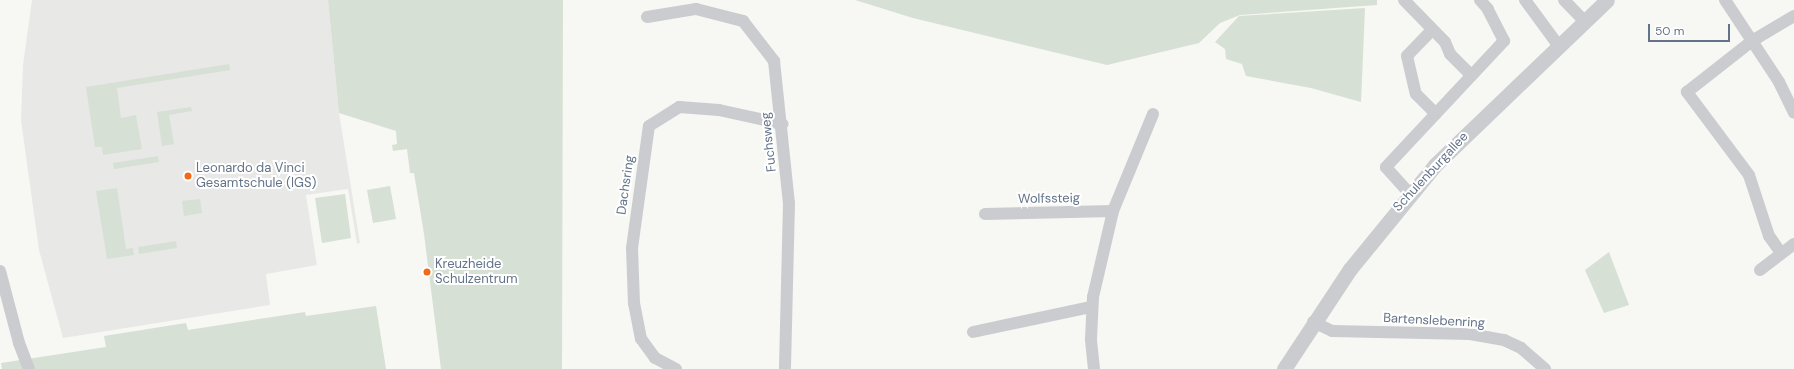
<!DOCTYPE html>
<html>
<head>
<meta charset="utf-8">
<style>
	body { margin:0 }
	#map { position:relative; width:1794px; height:369px; overflow:hidden; background:#f7f7f4; font-family:"DM Sans",sans-serif }
	div>[style] { position:absolute }
	[style*='--x'] { left:calc(var(--x)*1px); top:calc(var(--y)*1px); width:calc(var(--w)*1px); rotate:calc(var(--a)*1deg) }
	.built>* { inset:0; background:#e8e8e7 }
	.green>* { inset:0; background:#d7e0d4 }
	.minor>* { height:12px; margin:-6px; padding:0 6px; transform-origin:6px; border-radius:6px; background:#caccd0 }
	.tertiary>* { height:15px; margin:-7.5px; padding:0 7.5px; transform-origin:7.5px; border-radius:7.5px; background:#caccd0 }
	.dots>* { width:11px; height:11px; translate:-50% -50%; box-sizing:border-box; border:2px solid #fff; border-radius:50% }
	span { translate:-50% -50%; white-space:nowrap; text-align:center; line-height:1.15; -webkit-text-stroke:4px #fff; paint-order:stroke }
	.street-label { font-size:13px; color:#647388 }
	.poi-label { font-size:13px; color:#647388 }
	.left { translate:0 -50%; text-align:left }
	.scale { position:absolute; left:1648px; top:24px; width:82px; height:18px; box-sizing:border-box; border:2px solid #647388; border-top:0; padding-left:5px; font-size:12px; line-height:14px; white-space:nowrap; color:#647388; -webkit-text-stroke:3px #fff; paint-order:stroke }
</style>
</head>
<body>
<div id="map">
	<div class="built">
		<i style="clip-path:polygon(32px 0,328px 0,339px 113px,360px 243px,357px 244px,348px 189px,306px 195px,317px 265px,266px 274px,270px 305px,63px 338px,39px 250px,21px 120px,23px 65px)"></i>
	</div>
	<div class="green">
		<i style="clip-path:polygon(328px 0,563px 0,562px 369px,441px 369px,424px 234px,414px 173px,410px 173px,407px 149px,393px 151px,392px 145px,397px 144px,396px 131px,339px 113px)"></i>
		<i style="clip-path:polygon(855px 0,1377px 0,1377px 5px,1240px 15px,1220px 23px,1199px 43px,1107px 65px,913px 18px)"></i>
		<i style="clip-path:polygon(1365px 8px,1361px 102px,1311px 88px,1246px 76px,1242px 64px,1226px 59px,1225px 49px,1215px 42px,1239px 16px)"></i>
		<i style="clip-path:polygon(229px 64px,230px 70px,117px 88px,121px 118px,136px 115px,142px 149px,103px 155px,102px 147px,95px 147px,86px 87px)"></i>
		<i style="clip-path:polygon(191px 107px,192px 111px,169px 115px,174px 144px,162px 146px,157px 112px)"></i>
		<i style="clip-path:polygon(158px 156px,159px 162px,114px 169px,113px 163px)"></i>
		<i style="clip-path:polygon(390px 186px,396px 219px,373px 223px,367px 190px)"></i>
		<i style="clip-path:polygon(117px 188px,126px 249px,133px 248px,134px 255px,107px 259px,96px 191px)"></i>
		<i style="clip-path:polygon(345px 194px,351px 238px,322px 243px,315px 198px)"></i>
		<i style="clip-path:polygon(200px 199px,202px 213px,184px 216px,182px 201px)"></i>
		<i style="clip-path:polygon(176px 241px,177px 248px,139px 254px,138px 247px)"></i>
		<i style="clip-path:polygon(1609px 252px,1629px 305px,1604px 313px,1585px 270px)"></i>
		<i style="clip-path:polygon(376px 306px,386px 369px,2px 369px,1px 363px,106px 347px,104px 336px,186px 323px,188px 330px,305px 312px,306px 316px)"></i>
	</div>
	<div class="minor">
		<i style="--x:1404;--y:0;--w:59;--a:45.7"></i>
		<i style="--x:1445;--y:42;--w:13;--a:67"></i>
		<i style="--x:1450;--y:54;--w:30;--a:45"></i>
		<i style="--x:1525;--y:0;--w:56;--a:53.7"></i>
		<i style="--x:1564;--y:0;--w:28;--a:46"></i>
		<i style="--x:1725;--y:0;--w:98;--a:56.6"></i>
		<i style="--x:1779;--y:82;--w:34;--a:64"></i>
		<i style="--x:647;--y:17;--w:50;--a:-9.3"></i>
		<i style="--x:696;--y:9;--w:49;--a:14.3"></i>
		<i style="--x:743;--y:21;--w:51;--a:52.2"></i>
		<i style="--x:774;--y:61;--w:143;--a:84"></i>
		<i style="--x:789;--y:203;--w:166;--a:91.4"></i>
		<i style="--x:1432;--y:30;--w:36;--a:134"></i>
		<i style="--x:1407;--y:56;--w:39;--a:77"></i>
		<i style="--x:1416;--y:94;--w:28;--a:45"></i>
		<i style="--x:1410;--y:194;--w:36;--a:-132"></i>
		<i style="--x:1386;--y:167;--w:173;--a:-46.9"></i>
		<i style="--x:1504;--y:41;--w:36;--a:-117"></i>
		<i style="--x:1488;--y:9;--w:12;--a:-132"></i>
		<i style="--x:985;--y:214;--w:128;--a:-1.3"></i>
		<i style="--x:1781;--y:253;--w:21;--a:-125"></i>
		<i style="--x:1769;--y:236;--w:64;--a:-108.2"></i>
		<i style="--x:1749;--y:175;--w:104;--a:-126.8"></i>
		<i style="--x:1687;--y:92;--w:83;--a:-38.1"></i>
		<i style="--x:1752;--y:41;--w:49;--a:-30.8"></i>
		<i style="--x:1760;--y:270;--w:43;--a:-37.4"></i>
		<i style="--x:0;--y:271;--w:74;--a:75.2"></i>
		<i style="--x:19;--y:343;--w:28;--a:69"></i>
		<i style="--x:1313;--y:322;--w:21;--a:25"></i>
		<i style="--x:1332;--y:331;--w:138;--a:1.2"></i>
		<i style="--x:1470;--y:334;--w:35;--a:10"></i>
		<i style="--x:1504;--y:340;--w:19;--a:25"></i>
		<i style="--x:1521;--y:348;--w:32;--a:41"></i>
		<i style="--x:973;--y:332;--w:121;--a:-12"></i>
		<i style="--x:676;--y:369;--w:24;--a:-152"></i>
		<i style="--x:655;--y:358;--w:24;--a:-126"></i>
		<i style="--x:641;--y:339;--w:37;--a:-101"></i>
		<i style="--x:634;--y:303;--w:55;--a:-92.1"></i>
		<i style="--x:632;--y:248;--w:123;--a:-82.1"></i>
		<i style="--x:649;--y:126;--w:36;--a:-32"></i>
		<i style="--x:679;--y:107;--w:40;--a:4.3"></i>
		<i style="--x:719;--y:110;--w:65;--a:12.5"></i>
		<i style="--x:1094;--y:369;--w:30;--a:-96"></i>
		<i style="--x:1091;--y:339;--w:42;--a:-87.3"></i>
		<i style="--x:1093;--y:297;--w:88;--a:-76.9"></i>
		<i style="--x:1113;--y:211;--w:105;--a:-67.6"></i>
	</div>
	<div class="tertiary">
		<i style="--x:1284;--y:369;--w:120;--a:-56.6"></i>
		<i style="--x:1350;--y:269;--w:134;--a:-50.7"></i>
		<i style="--x:1435;--y:165;--w:238;--a:-43.8"></i>
	</div>
	<div class="dots">
		<i style="left:188px;top:176px;background:#f26a19"></i>
		<i style="left:427px;top:272px;background:#f26a19"></i>
	</div>
	<div class="street-label">
		<span style="left:769px;top:142px;rotate:-96deg">Fuchsweg</span>
		<span style="left:1431px;top:172px;rotate:-47deg">Schulenburgallee</span>
		<span style="left:626px;top:185px;rotate:-82deg">Dachsring</span>
		<span style="left:1049px;top:199px;rotate:-1deg">Wolfssteig</span>
		<span style="left:1434px;top:321px;rotate:3deg">Bartenslebenring</span>
	</div>
	<div class="poi-label">
		<span class="left" style="left:196px;top:176px">Leonardo da Vinci<br>Gesamtschule (IGS)</span>
		<span class="left" style="left:435px;top:272px">Kreuzheide<br>Schulzentrum</span>
	</div>
	<div class="scale">50 m</div>
</div>
</body>
</html>
